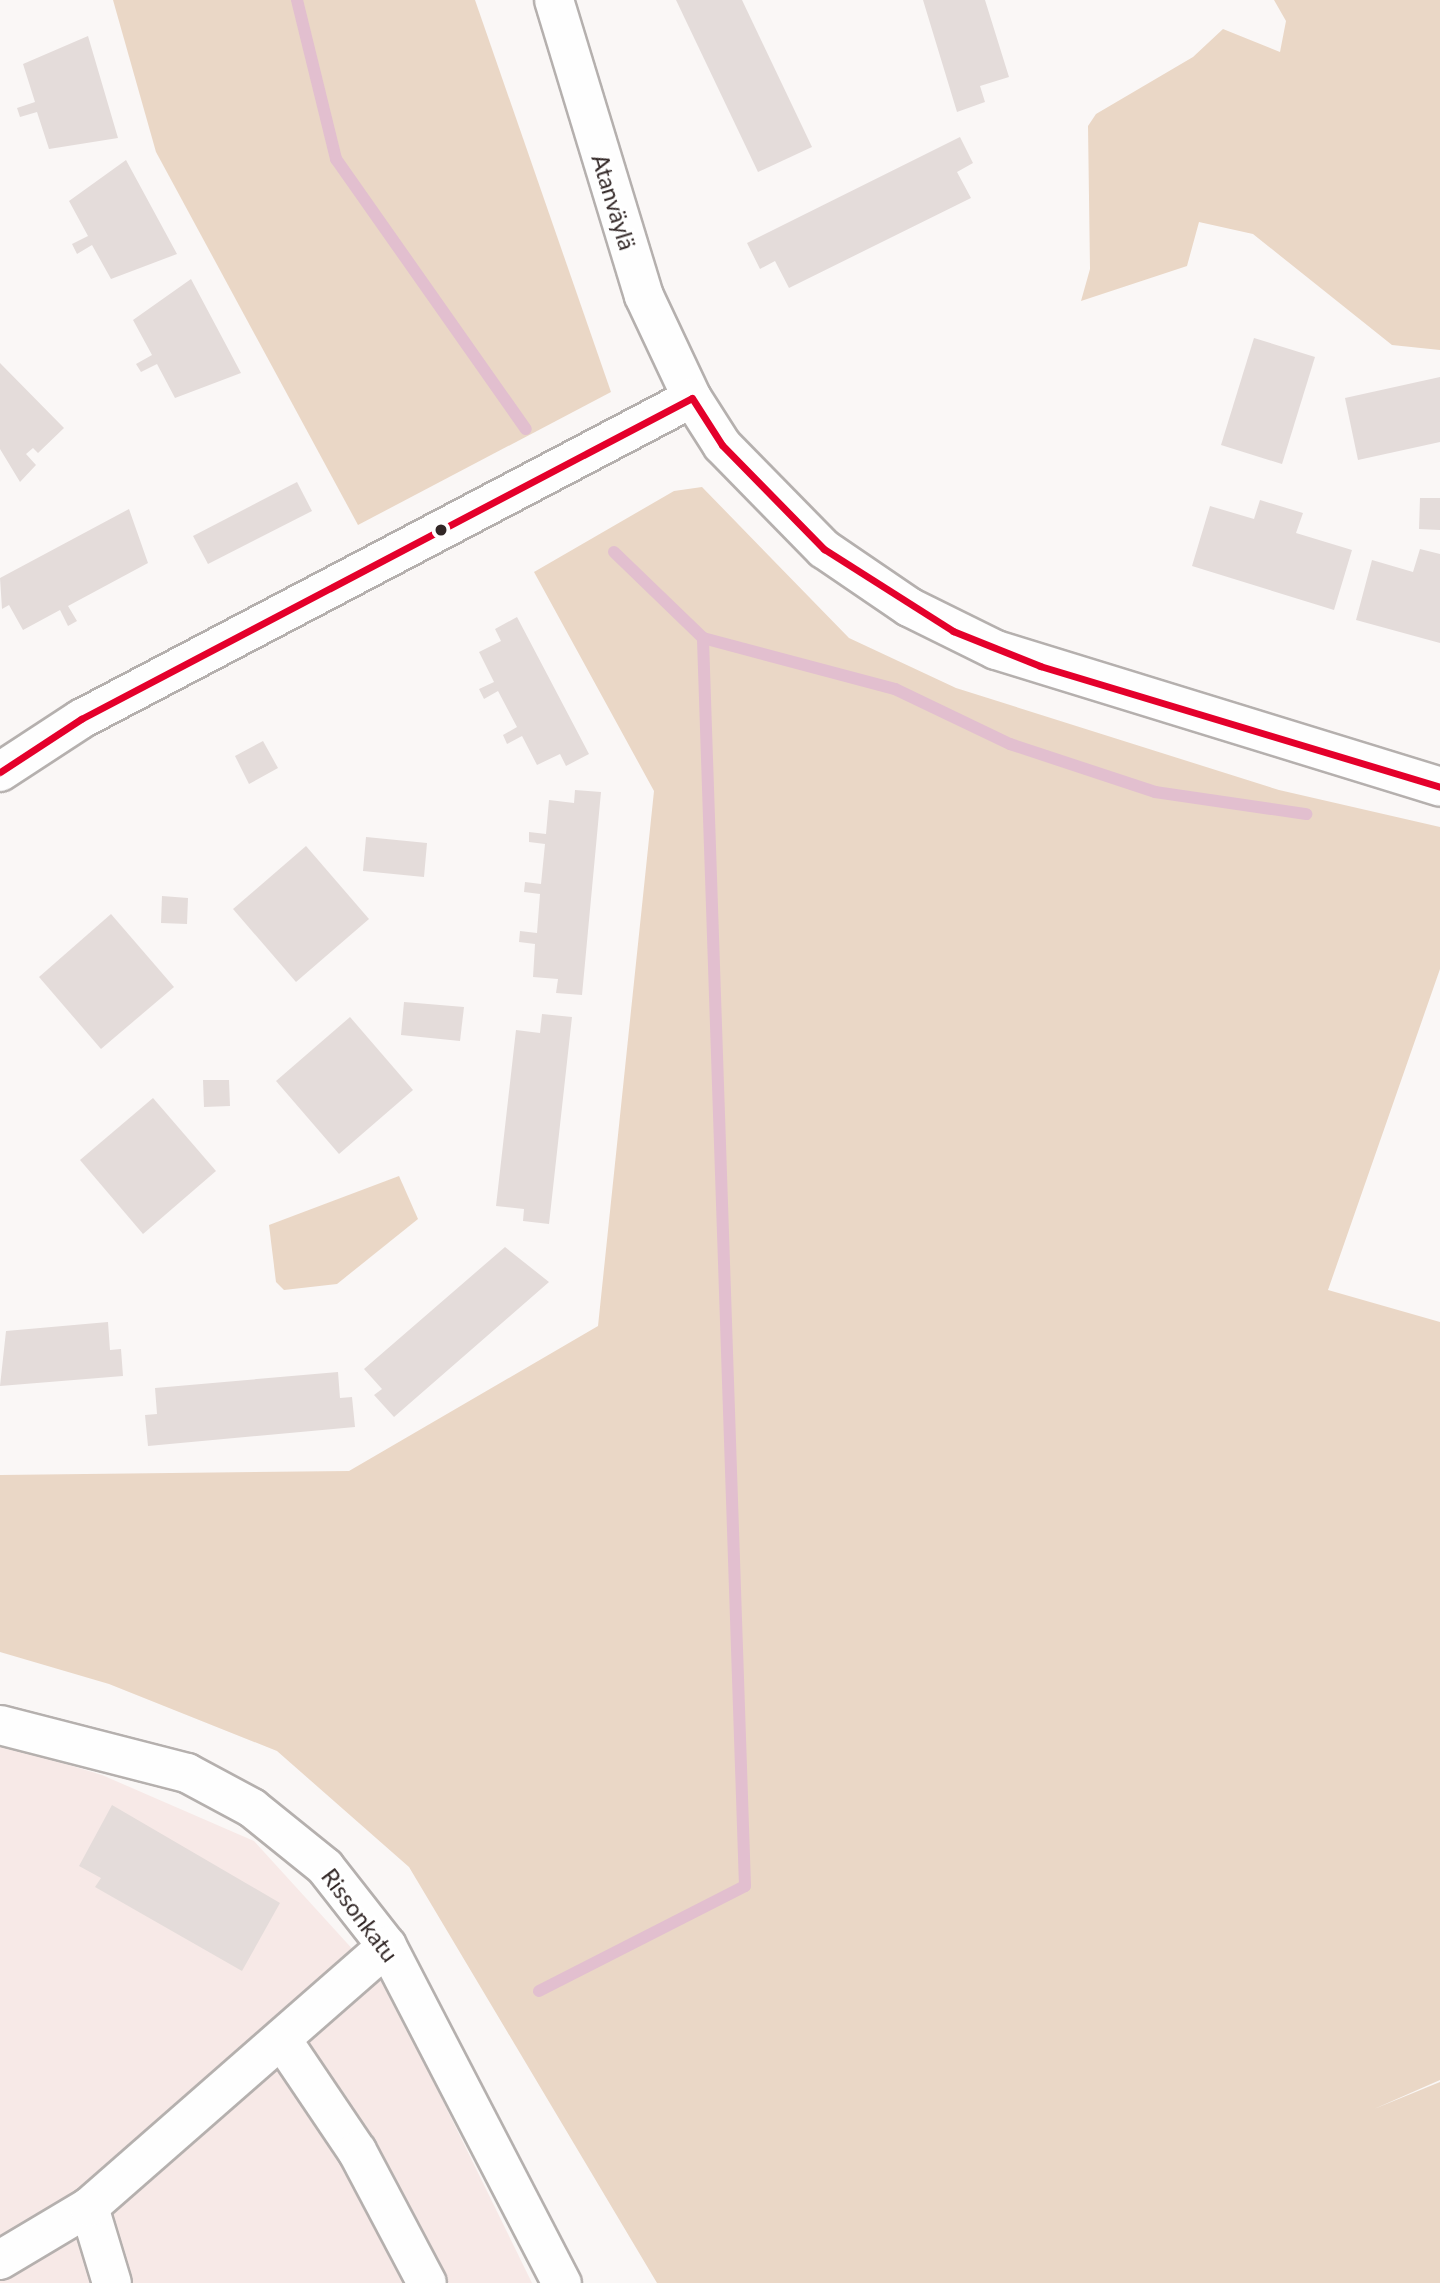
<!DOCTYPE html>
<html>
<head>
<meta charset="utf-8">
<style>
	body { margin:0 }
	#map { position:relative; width:1440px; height:2283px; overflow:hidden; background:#faf7f6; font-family:Lato,sans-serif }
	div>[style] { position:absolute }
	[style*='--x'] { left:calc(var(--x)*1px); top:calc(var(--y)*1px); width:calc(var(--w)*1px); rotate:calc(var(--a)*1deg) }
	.built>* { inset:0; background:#f7e9e7 }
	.green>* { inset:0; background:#ead7c6 }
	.stream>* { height:12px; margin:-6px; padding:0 6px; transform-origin:6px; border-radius:6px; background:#e2bfcf }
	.building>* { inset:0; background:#e4dcda }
	.roads { filter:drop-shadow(2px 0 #b5b0ae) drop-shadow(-2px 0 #b5b0ae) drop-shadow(0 2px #b5b0ae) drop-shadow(0 -2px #b5b0ae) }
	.minor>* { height:38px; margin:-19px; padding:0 19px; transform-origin:19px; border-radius:19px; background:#fefefe }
	.bus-1>* { height:7px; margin:-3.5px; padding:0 3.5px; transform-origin:3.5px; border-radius:3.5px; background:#e4002b }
	.dots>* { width:19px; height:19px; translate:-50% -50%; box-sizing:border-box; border:4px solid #fff; border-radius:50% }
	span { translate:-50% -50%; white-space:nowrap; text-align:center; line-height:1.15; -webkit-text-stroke:7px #fff; paint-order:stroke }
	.street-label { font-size:23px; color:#322726 }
</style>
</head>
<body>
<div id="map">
	<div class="built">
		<i style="clip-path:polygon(0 1744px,102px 1775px,254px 1841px,387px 1987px,532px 2283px,0 2283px)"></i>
	</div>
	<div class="green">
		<i style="clip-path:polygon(113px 0,475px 0,611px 392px,358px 525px,156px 152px)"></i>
		<i style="clip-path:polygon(1274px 0,1440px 0,1440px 350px,1392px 345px,1253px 234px,1199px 222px,1187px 266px,1081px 301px,1090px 269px,1088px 126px,1096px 114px,1193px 57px,1223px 29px,1280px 52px,1286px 21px)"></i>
		<i style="clip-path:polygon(702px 487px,849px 638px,956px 688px,1279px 790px,1440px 827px,1440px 969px,1328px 1290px,1440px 1322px,1440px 2080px,1374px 2109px,1440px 2082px,1440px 2283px,657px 2283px,409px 1867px,277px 1751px,109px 1684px,0 1652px,0 1475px,349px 1471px,598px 1326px,654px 791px,534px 572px,674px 491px)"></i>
		<i style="clip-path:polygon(399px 1176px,418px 1219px,337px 1284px,284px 1290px,276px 1282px,269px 1225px)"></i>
	</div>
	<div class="stream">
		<i style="--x:297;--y:0;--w:164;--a:76.2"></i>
		<i style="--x:336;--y:159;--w:330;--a:54.9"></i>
		<i style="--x:614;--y:552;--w:124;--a:44"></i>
		<i style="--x:703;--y:638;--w:199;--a:14.9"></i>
		<i style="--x:895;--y:689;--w:127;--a:25.6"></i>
		<i style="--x:1010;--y:744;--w:153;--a:18.3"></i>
		<i style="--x:1155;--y:792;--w:153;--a:8.3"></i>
		<i style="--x:539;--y:1991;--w:231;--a:-27"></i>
		<i style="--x:745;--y:1886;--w:1249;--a:-91.93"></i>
	</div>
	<div class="building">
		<i style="clip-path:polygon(676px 0,742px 0,812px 147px,758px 172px)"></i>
		<i style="clip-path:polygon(923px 0,985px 0,1009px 77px,980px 86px,985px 102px,957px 112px)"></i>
		<i style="clip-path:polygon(88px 36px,118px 138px,49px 149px,37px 112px,20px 117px,17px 108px,35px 102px,23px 64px)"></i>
		<i style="clip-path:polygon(960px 137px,973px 163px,957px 172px,971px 198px,789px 288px,775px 261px,760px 269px,747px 243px)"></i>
		<i style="clip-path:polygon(126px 160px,177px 254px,111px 279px,92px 245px,77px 254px,72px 244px,88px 236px,69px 201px)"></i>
		<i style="clip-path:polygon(191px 279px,241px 373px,175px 398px,157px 364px,141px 372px,136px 364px,152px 355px,133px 320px)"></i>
		<i style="clip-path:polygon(1254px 338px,1315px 357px,1282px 464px,1221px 445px)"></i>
		<i style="clip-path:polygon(0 363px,64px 428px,38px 453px,33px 448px,26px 454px,36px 465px,20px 482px,0 449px)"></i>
		<i style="clip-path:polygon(1440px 377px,1440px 442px,1358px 460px,1345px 398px)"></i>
		<i style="clip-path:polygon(297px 482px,312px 511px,208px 564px,193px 536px)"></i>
		<i style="clip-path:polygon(1420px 498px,1440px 498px,1440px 530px,1419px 529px)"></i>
		<i style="clip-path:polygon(1260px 500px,1303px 513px,1296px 533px,1352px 550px,1334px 610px,1192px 566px,1210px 506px,1254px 519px)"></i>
		<i style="clip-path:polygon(129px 509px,148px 563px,68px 606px,77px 621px,68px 626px,60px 610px,23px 630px,9px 605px,2px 609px,0 578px)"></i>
		<i style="clip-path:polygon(1420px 549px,1440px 554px,1440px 643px,1356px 620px,1372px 560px,1413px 572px)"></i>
		<i style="clip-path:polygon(517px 617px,589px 754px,566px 766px,560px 754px,537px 765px,522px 736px,507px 744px,503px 735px,517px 727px,498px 691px,484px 699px,479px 689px,494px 682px,479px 652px,501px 641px,495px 629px)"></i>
		<i style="clip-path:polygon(263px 741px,278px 768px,249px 784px,235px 756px)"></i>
		<i style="clip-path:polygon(575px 790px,601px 792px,582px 995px,556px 993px,558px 979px,533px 977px,535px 944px,519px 942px,520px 931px,537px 933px,540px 894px,524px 892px,525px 882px,541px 884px,545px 844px,529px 842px,529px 832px,546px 834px,549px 800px,574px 803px)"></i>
		<i style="clip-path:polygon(366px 837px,427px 843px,424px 877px,363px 871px)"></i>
		<i style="clip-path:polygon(306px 846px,369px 919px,296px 982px,233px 909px)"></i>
		<i style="clip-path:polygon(162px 896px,188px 898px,187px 924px,161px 923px)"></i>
		<i style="clip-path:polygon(111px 914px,174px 987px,101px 1049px,39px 977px)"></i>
		<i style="clip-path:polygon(404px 1002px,464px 1007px,460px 1041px,401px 1035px)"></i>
		<i style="clip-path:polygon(542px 1014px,572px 1017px,549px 1224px,523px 1221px,524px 1209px,496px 1206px,516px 1030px,540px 1033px)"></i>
		<i style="clip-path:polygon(350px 1017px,413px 1090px,339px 1154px,276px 1081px)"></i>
		<i style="clip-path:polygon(203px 1080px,229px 1080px,230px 1106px,204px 1107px)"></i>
		<i style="clip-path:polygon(153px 1098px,216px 1171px,143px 1234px,80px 1160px)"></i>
		<i style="clip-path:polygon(505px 1247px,549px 1282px,394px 1417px,374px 1395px,382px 1389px,364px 1369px)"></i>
		<i style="clip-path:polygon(108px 1322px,110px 1350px,121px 1349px,123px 1376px,0 1386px,6px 1331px)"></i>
		<i style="clip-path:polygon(338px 1372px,340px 1398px,352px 1397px,355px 1427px,148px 1446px,145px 1415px,157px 1414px,155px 1388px)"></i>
		<i style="clip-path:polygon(112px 1805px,280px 1903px,242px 1971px,95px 1887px,101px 1878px,79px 1866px)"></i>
	</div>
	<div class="roads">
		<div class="minor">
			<i style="--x:554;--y:0;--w:309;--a:73.1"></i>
			<i style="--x:644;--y:296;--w:113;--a:64.8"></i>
			<i style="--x:692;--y:398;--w:56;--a:57.4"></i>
			<i style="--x:722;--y:445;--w:146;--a:45.6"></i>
			<i style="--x:824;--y:549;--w:103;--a:34.3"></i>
			<i style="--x:909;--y:607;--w:97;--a:26.3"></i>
			<i style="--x:996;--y:650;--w:465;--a:17.1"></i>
			<i style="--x:0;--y:772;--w:97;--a:-33.2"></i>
			<i style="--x:81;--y:719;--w:690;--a:-27.72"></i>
			<i style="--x:0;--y:1725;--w:193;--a:14.4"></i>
			<i style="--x:187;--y:1773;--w:74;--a:28.3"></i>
			<i style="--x:252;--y:1808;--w:94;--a:38.9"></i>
			<i style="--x:325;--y:1867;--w:100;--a:51.9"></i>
			<i style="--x:387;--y:1946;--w:380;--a:62.6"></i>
			<i style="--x:282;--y:2040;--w:134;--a:56"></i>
			<i style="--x:357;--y:2151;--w:149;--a:62.1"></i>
			<i style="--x:89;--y:2207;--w:79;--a:73.2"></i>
			<i style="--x:0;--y:2260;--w:104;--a:-30.8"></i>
			<i style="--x:89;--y:2207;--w:396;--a:-41.2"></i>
		</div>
	</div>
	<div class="bus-1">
		<i style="--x:692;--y:398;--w:56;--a:57.4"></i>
		<i style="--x:722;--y:445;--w:146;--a:45.6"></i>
		<i style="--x:824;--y:549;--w:153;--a:32.4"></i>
		<i style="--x:953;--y:631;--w:94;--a:21.9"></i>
		<i style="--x:1040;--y:666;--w:418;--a:16.8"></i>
		<i style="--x:0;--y:772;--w:97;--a:-33.2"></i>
		<i style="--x:81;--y:719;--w:690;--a:-27.72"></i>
	</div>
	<div class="dots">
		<i style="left:441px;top:530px;background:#322726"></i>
	</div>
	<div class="street-label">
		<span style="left:614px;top:202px;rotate:73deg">Atanväylä</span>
		<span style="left:360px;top:1915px;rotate:53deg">Rissonkatu</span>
	</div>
</div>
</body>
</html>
